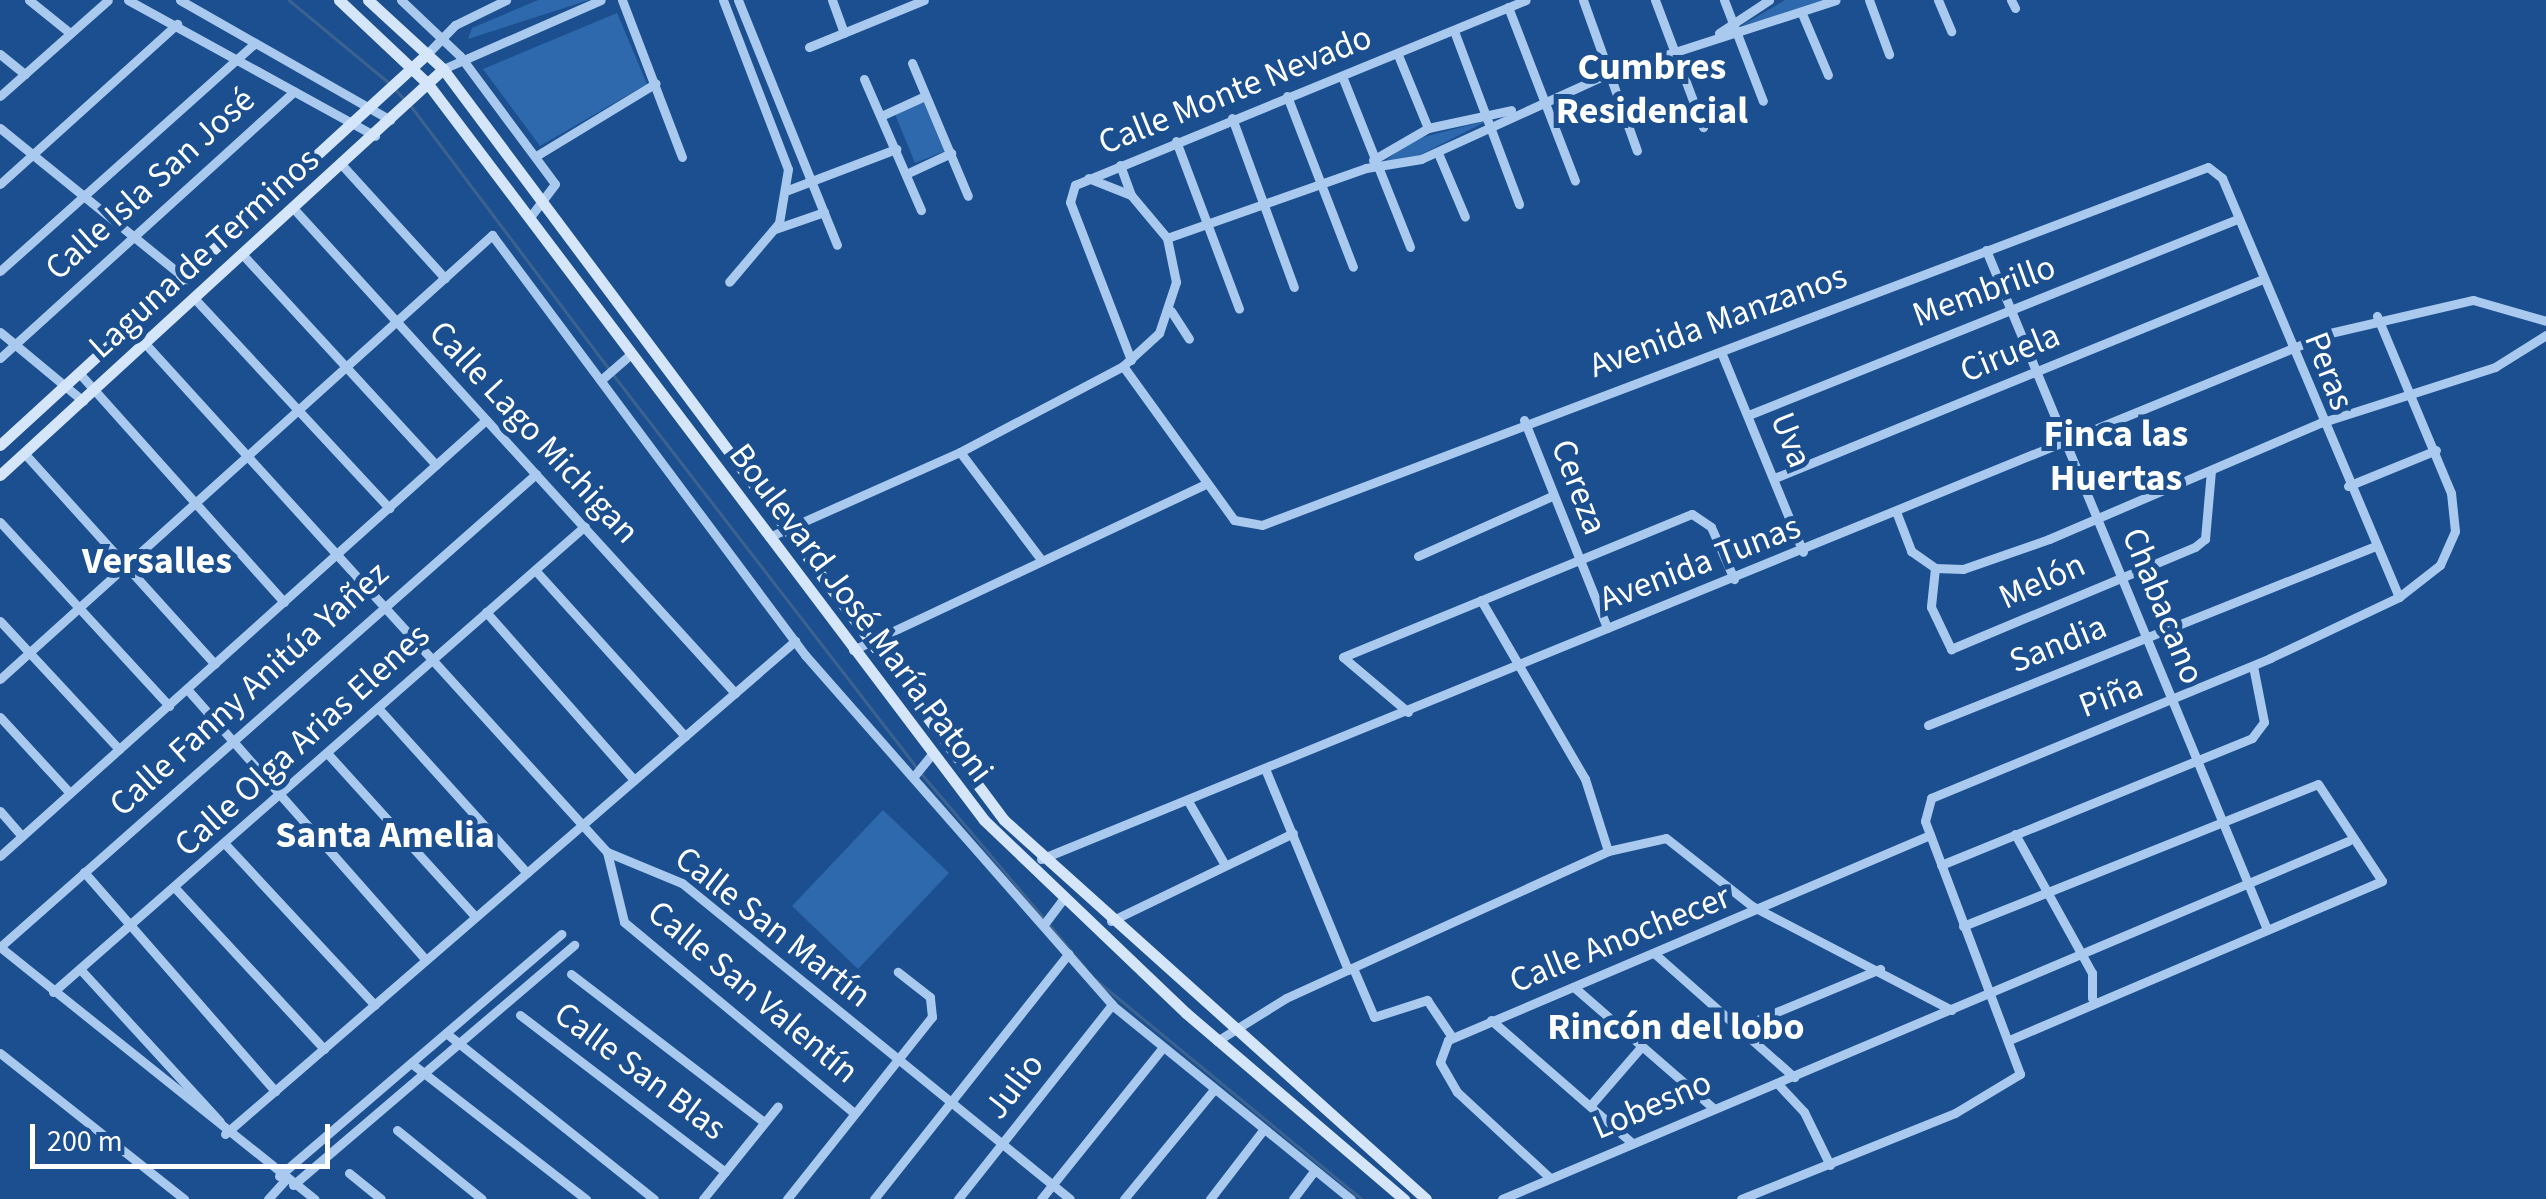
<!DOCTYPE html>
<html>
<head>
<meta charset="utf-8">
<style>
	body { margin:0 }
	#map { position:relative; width:2546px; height:1199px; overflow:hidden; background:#1b4f8f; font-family:"Source Sans 3",sans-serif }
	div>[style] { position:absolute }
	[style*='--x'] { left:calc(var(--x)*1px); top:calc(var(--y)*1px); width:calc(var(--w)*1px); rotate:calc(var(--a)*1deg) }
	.green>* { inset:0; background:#2e69ad }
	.stream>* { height:2.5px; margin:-1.25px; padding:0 1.25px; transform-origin:1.25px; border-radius:1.25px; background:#3c6290 }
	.street>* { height:9px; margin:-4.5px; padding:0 4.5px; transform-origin:4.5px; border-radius:4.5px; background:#a9c9ee }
	.secondary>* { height:11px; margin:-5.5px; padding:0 5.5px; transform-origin:5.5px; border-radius:5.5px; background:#d6e6fa }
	span { translate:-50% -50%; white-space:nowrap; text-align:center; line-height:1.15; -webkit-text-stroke:10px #1b4f8f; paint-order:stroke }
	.street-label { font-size:35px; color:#fff }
	.neighbourhood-label { font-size:38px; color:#fff; font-weight:700 }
	.scale { position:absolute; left:30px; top:1124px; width:300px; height:45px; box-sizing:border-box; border:5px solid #fff; border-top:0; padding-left:12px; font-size:30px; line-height:35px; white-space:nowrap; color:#fff; -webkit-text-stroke:8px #1b4f8f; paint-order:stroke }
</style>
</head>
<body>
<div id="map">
	<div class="green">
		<i style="clip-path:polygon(538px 0,589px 0,468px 39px,472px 28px)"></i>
		<i style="clip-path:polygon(1785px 0,1827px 0,1741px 26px)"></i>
		<i style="clip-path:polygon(617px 13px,647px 84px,540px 146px,483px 69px)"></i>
		<i style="clip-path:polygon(925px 102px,945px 151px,915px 163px,895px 114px)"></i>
		<i style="clip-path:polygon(1489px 120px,1414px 158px,1384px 162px,1412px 140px)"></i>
		<i style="clip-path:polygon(883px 810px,949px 873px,858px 969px,792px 906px)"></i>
	</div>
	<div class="stream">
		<i style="--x:289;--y:0;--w:129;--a:39.6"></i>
		<i style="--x:394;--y:88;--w:16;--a:47"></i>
		<i style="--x:411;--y:106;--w:327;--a:53"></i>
		<i style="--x:612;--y:373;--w:498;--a:52.3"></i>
		<i style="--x:921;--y:773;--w:192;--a:49.7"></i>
		<i style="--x:1050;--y:925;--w:57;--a:50.7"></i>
		<i style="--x:1095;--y:979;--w:346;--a:39.5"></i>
	</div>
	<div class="street">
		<i style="--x:29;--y:0;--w:53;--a:38.8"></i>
		<i style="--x:128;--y:0;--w:282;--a:28.8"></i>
		<i style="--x:180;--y:0;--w:242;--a:29.7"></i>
		<i style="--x:401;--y:0;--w:81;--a:43.5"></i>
		<i style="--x:460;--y:56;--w:159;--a:53.4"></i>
		<i style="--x:555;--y:184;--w:41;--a:127.1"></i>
		<i style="--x:622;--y:0;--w:168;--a:69.1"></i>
		<i style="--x:723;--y:0;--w:181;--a:69"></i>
		<i style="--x:788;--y:169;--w:55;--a:99.5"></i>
		<i style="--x:779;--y:223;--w:77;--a:130.3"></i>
		<i style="--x:738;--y:0;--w:264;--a:68"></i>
		<i style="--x:832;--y:0;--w:35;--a:70"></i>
		<i style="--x:1583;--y:0;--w:160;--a:70.3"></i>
		<i style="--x:1655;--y:0;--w:136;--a:69.3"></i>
		<i style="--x:1724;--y:0;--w:108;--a:68.9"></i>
		<i style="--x:1869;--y:0;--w:58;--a:69.7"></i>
		<i style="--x:1938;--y:0;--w:34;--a:67"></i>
		<i style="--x:2011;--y:0;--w:9;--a:63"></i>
		<i style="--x:1508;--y:7;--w:186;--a:68.9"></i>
		<i style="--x:1803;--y:16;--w:64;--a:67"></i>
		<i style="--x:1454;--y:31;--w:185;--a:69.4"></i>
		<i style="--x:1719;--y:33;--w:60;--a:-33.4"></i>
		<i style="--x:809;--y:47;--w:124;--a:-22.2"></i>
		<i style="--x:428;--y:53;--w:39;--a:-46"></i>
		<i style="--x:455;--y:25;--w:57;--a:-26.1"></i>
		<i style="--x:0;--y:54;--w:32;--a:39"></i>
		<i style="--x:1398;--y:55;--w:79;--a:67.7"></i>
		<i style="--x:912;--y:63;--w:144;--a:67.2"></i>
		<i style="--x:443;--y:69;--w:172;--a:-23.6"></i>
		<i style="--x:1342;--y:76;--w:184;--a:68.3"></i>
		<i style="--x:864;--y:79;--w:143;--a:66.5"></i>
		<i style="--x:0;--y:96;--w:144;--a:-41.6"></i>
		<i style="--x:1287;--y:96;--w:183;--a:68.9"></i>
		<i style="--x:881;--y:116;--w:48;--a:-24.4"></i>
		<i style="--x:1232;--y:118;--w:180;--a:69.9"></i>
		<i style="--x:0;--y:128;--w:240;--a:39.1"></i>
		<i style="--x:1176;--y:141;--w:179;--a:69.4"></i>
		<i style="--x:1438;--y:153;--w:69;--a:67.1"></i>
		<i style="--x:536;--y:156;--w:140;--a:-31.3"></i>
		<i style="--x:1373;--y:160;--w:64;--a:-30.2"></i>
		<i style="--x:1428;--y:128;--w:85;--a:-12.2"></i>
		<i style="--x:342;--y:165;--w:153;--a:47.7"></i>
		<i style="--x:1120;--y:165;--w:32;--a:70"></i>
		<i style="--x:906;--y:174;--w:50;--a:-25"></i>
		<i style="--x:0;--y:184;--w:239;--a:-42.1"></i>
		<i style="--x:788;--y:190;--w:116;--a:-20.8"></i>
		<i style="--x:294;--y:209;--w:655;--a:47.66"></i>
		<i style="--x:775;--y:229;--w:52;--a:-19.1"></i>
		<i style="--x:1167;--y:238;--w:211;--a:-19.4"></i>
		<i style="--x:1366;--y:168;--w:56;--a:-9.3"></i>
		<i style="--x:1421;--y:159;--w:208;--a:-24.5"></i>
		<i style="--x:1610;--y:73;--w:237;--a:-17.9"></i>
		<i style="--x:1986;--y:250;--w:733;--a:67.53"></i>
		<i style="--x:243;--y:255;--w:285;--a:47.4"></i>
		<i style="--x:0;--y:271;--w:342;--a:-41.8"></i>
		<i style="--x:194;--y:298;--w:287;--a:47.1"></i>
		<i style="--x:1171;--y:311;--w:33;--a:57"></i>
		<i style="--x:131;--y:328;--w:708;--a:47.75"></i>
		<i style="--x:0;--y:332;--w:108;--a:39.7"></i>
		<i style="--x:1721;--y:352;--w:216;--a:67.7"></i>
		<i style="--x:0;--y:358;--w:397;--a:-42.2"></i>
		<i style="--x:1131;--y:360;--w:169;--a:-111.1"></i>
		<i style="--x:1070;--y:202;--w:18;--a:-74"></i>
		<i style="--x:1075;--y:185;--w:487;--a:-22.3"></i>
		<i style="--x:1123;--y:366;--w:190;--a:54.2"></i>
		<i style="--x:1234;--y:520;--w:28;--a:10"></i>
		<i style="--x:1262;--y:525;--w:1011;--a:-20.73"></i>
		<i style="--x:2208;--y:167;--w:18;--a:38"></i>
		<i style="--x:2222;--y:178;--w:455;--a:67.1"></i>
		<i style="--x:80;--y:374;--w:306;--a:48.2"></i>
		<i style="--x:601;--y:380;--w:40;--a:-41"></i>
		<i style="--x:1751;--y:414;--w:521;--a:-21.84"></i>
		<i style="--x:1524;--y:420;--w:224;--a:68.2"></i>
		<i style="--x:960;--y:452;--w:136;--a:53"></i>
		<i style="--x:25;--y:454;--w:283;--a:47.9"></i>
		<i style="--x:1777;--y:477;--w:525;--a:-22.17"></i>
		<i style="--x:2348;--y:486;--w:95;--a:-22.2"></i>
		<i style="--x:1897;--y:514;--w:40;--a:69"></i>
		<i style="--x:1911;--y:551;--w:29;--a:35"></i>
		<i style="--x:1935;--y:568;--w:39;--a:96"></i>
		<i style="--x:1931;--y:607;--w:47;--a:64.5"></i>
		<i style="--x:1951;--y:649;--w:264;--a:-22.7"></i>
		<i style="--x:2195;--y:547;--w:13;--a:-39"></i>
		<i style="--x:2205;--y:539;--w:68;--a:-85"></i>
		<i style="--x:0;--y:522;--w:250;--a:47.4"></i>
		<i style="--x:769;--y:537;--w:209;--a:-24"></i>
		<i style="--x:960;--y:452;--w:184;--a:-27.8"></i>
		<i style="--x:1123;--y:366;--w:49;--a:-42.5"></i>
		<i style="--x:1159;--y:333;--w:54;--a:-71.6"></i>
		<i style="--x:1176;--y:282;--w:45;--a:-101.6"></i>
		<i style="--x:1167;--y:238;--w:56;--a:-129.9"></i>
		<i style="--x:1131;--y:195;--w:46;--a:-158.4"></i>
		<i style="--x:1418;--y:556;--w:147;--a:-24.1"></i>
		<i style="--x:1935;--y:568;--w:28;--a:2"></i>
		<i style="--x:1963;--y:569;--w:91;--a:-19.2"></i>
		<i style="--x:2049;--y:539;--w:295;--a:-23.2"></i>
		<i style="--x:2320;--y:423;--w:184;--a:-17.7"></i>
		<i style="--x:2495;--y:367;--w:60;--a:-32.1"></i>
		<i style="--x:535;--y:570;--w:224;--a:47.9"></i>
		<i style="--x:486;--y:612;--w:224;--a:48.6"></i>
		<i style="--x:0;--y:621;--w:175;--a:47.1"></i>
		<i style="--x:853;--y:650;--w:390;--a:-25.2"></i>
		<i style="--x:0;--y:679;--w:663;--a:-42.06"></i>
		<i style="--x:492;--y:235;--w:524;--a:53.31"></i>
		<i style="--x:805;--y:655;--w:466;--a:48.7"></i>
		<i style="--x:1112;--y:1005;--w:308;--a:39.1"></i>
		<i style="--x:187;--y:689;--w:361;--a:48.6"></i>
		<i style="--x:378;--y:708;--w:222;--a:47.9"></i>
		<i style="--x:1408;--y:712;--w:85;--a:-139.8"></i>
		<i style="--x:1343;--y:657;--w:377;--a:-22.3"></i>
		<i style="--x:1692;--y:514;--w:23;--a:34"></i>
		<i style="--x:1711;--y:527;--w:57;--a:66.1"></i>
		<i style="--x:0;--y:717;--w:103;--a:47.4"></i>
		<i style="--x:1928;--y:725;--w:482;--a:-21.8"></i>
		<i style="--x:327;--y:753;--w:220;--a:47.8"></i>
		<i style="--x:1266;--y:771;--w:215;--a:67.6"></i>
		<i style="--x:915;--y:775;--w:27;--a:-51"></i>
		<i style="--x:1188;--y:801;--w:74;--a:60"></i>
		<i style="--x:0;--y:811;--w:33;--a:49"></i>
		<i style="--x:2015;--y:834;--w:159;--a:61"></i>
		<i style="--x:2092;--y:973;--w:25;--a:90"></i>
		<i style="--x:227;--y:846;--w:217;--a:47.1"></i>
		<i style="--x:1608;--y:851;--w:59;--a:-12.6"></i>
		<i style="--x:1666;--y:838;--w:110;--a:38.3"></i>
		<i style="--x:1752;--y:906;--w:225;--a:27.5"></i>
		<i style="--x:607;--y:852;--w:81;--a:22.5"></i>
		<i style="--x:682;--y:883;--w:500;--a:39.16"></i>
		<i style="--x:607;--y:852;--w:72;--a:76.3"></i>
		<i style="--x:624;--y:922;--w:299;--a:39.7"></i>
		<i style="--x:0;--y:856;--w:653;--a:-41.9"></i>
		<i style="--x:1041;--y:859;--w:1392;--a:-22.2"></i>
		<i style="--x:2330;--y:333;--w:147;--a:-13"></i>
		<i style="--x:2473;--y:300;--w:76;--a:16"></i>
		<i style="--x:1941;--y:865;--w:336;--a:-22.2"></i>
		<i style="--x:2252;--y:738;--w:20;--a:-53"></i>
		<i style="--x:2264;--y:722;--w:57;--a:-101.1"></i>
		<i style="--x:84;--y:872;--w:291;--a:48.9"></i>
		<i style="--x:176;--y:889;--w:218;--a:47.2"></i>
		<i style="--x:1111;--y:921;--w:202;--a:-25.8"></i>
		<i style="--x:1045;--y:923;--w:31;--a:-53"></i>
		<i style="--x:1963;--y:926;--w:382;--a:-21.8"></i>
		<i style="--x:2318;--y:784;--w:116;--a:56.6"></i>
		<i style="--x:2382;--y:881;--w:403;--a:156.9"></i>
		<i style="--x:0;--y:947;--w:715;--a:-41.43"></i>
		<i style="--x:0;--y:947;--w:403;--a:38.7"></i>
		<i style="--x:1655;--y:954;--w:186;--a:41.5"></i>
		<i style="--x:1353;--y:968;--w:53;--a:66.8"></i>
		<i style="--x:1374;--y:1017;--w:56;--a:-17.8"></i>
		<i style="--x:1427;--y:1000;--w:45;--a:56"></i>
		<i style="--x:80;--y:969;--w:207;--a:47.5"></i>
		<i style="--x:571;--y:974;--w:243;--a:37.5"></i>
		<i style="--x:1575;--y:988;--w:184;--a:41"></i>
		<i style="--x:53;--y:992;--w:707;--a:-41.22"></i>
		<i style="--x:520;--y:1015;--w:258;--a:37.4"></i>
		<i style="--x:1491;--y:1020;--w:187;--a:41.1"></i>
		<i style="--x:1738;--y:1028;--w:154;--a:-22.6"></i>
		<i style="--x:446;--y:1033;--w:266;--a:38.6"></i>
		<i style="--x:1217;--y:1041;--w:81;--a:-31.9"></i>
		<i style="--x:1286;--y:998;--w:354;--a:-24.5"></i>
		<i style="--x:1608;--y:851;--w:76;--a:-107.7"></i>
		<i style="--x:1585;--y:779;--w:207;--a:-120.2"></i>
		<i style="--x:0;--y:1053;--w:235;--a:38.4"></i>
		<i style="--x:411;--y:1063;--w:222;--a:37.9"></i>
		<i style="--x:1777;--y:1083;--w:40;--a:47"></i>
		<i style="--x:1804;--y:1112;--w:59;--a:63.9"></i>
		<i style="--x:1590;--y:1106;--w:79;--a:-49.1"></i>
		<i style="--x:397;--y:1130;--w:109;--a:39.1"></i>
		<i style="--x:225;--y:1134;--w:754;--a:-40.86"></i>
		<i style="--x:349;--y:1173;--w:41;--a:39.1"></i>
		<i style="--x:279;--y:1176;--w:372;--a:-40.6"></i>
		<i style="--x:1550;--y:1178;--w:127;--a:-137.2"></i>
		<i style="--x:1457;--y:1092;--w:34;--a:-120"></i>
		<i style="--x:1440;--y:1062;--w:23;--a:-70"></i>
		<i style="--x:1448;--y:1040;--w:524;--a:-23.04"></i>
		<i style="--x:293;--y:1185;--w:370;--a:-40.5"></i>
		<i style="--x:268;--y:1199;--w:25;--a:-48"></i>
		<i style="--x:703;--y:1199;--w:119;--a:-51.1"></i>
		<i style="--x:787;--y:1199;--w:233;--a:-51.5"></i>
		<i style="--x:932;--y:1017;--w:20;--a:-96"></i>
		<i style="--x:930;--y:997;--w:41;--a:-142"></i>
		<i style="--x:874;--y:1199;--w:313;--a:-51.6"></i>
		<i style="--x:958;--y:1199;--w:248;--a:-51.6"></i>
		<i style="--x:1041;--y:1199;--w:191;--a:-51.2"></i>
		<i style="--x:1124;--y:1199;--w:139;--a:-50.6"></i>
		<i style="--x:1210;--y:1199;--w:88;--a:-52.4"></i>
		<i style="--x:1293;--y:1199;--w:36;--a:-53"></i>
		<i style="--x:1502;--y:1199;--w:919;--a:-22.94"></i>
		<i style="--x:1741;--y:1199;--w:231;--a:-21.9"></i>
		<i style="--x:1955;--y:1113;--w:76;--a:-31"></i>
		<i style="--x:2020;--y:1074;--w:270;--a:-110.6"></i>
		<i style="--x:1925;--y:821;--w:24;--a:-75"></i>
		<i style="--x:1931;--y:798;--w:367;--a:-22.4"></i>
		<i style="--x:2270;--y:658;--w:143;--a:-25.3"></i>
		<i style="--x:2399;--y:597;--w:52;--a:-38"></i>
		<i style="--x:2440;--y:565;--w:37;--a:-66"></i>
		<i style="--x:2455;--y:531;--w:38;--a:-96"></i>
		<i style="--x:2451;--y:493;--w:192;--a:-112.7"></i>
	</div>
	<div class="secondary">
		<i style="--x:339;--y:0;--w:122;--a:43.3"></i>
		<i style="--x:428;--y:84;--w:922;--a:52.93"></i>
		<i style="--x:984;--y:820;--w:279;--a:43.7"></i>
		<i style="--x:1186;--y:1013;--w:287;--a:40.5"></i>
		<i style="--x:368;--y:0;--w:102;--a:42.6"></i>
		<i style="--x:443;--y:69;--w:937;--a:53.24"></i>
		<i style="--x:1004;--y:820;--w:567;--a:41.93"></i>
		<i style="--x:0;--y:445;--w:580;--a:-42.49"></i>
		<i style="--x:0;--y:475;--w:601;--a:-42.5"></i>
	</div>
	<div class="street-label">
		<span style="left:1235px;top:90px;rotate:-22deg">Calle Monte Nevado</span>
		<span style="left:150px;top:184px;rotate:-42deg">Calle Isla San José</span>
		<span style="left:204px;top:253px;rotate:-42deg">Laguna de Terminos</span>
		<span style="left:1984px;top:291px;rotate:-20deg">Membrillo</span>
		<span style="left:1718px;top:321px;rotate:-20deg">Avenida Manzanos</span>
		<span style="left:2010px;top:353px;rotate:-22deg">Ciruela</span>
		<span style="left:2329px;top:371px;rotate:69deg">Peras</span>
		<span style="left:534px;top:432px;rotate:47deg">Calle Lago Michigan</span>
		<span style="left:1791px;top:440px;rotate:68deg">Uva</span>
		<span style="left:1579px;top:487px;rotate:69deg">Cereza</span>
		<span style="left:1700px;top:563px;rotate:-21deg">Avenida Tunas</span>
		<span style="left:2042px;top:581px;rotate:-24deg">Melón</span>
		<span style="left:2163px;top:606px;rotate:68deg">Chabacano</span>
		<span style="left:861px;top:613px;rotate:53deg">Boulevard José María Patoni</span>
		<span style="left:2058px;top:644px;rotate:-22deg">Sandia</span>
		<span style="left:249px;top:689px;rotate:-42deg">Calle Fanny Anitúa Yañez</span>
		<span style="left:2111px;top:696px;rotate:-21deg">Piña</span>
		<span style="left:302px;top:740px;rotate:-42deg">Calle Olga Arias Elenes</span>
		<span style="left:773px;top:927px;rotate:38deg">Calle San Martín</span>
		<span style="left:1620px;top:939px;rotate:-22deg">Calle Anochecer</span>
		<span style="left:753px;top:992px;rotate:40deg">Calle San Valentín</span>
		<span style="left:640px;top:1071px;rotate:37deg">Calle San Blas</span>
		<span style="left:1014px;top:1086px;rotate:-52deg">Julio</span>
		<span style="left:1652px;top:1105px;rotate:-23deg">Lobesno</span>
	</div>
	<div class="neighbourhood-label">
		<span style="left:1652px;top:90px">Cumbres<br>Residencial</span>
		<span style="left:2116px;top:457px">Finca las<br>Huertas</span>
		<span style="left:157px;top:562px">Versalles</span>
		<span style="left:385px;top:836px">Santa Amelia</span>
		<span style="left:1676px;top:1028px">Rincón del lobo</span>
	</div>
	<div class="scale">200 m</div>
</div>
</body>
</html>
